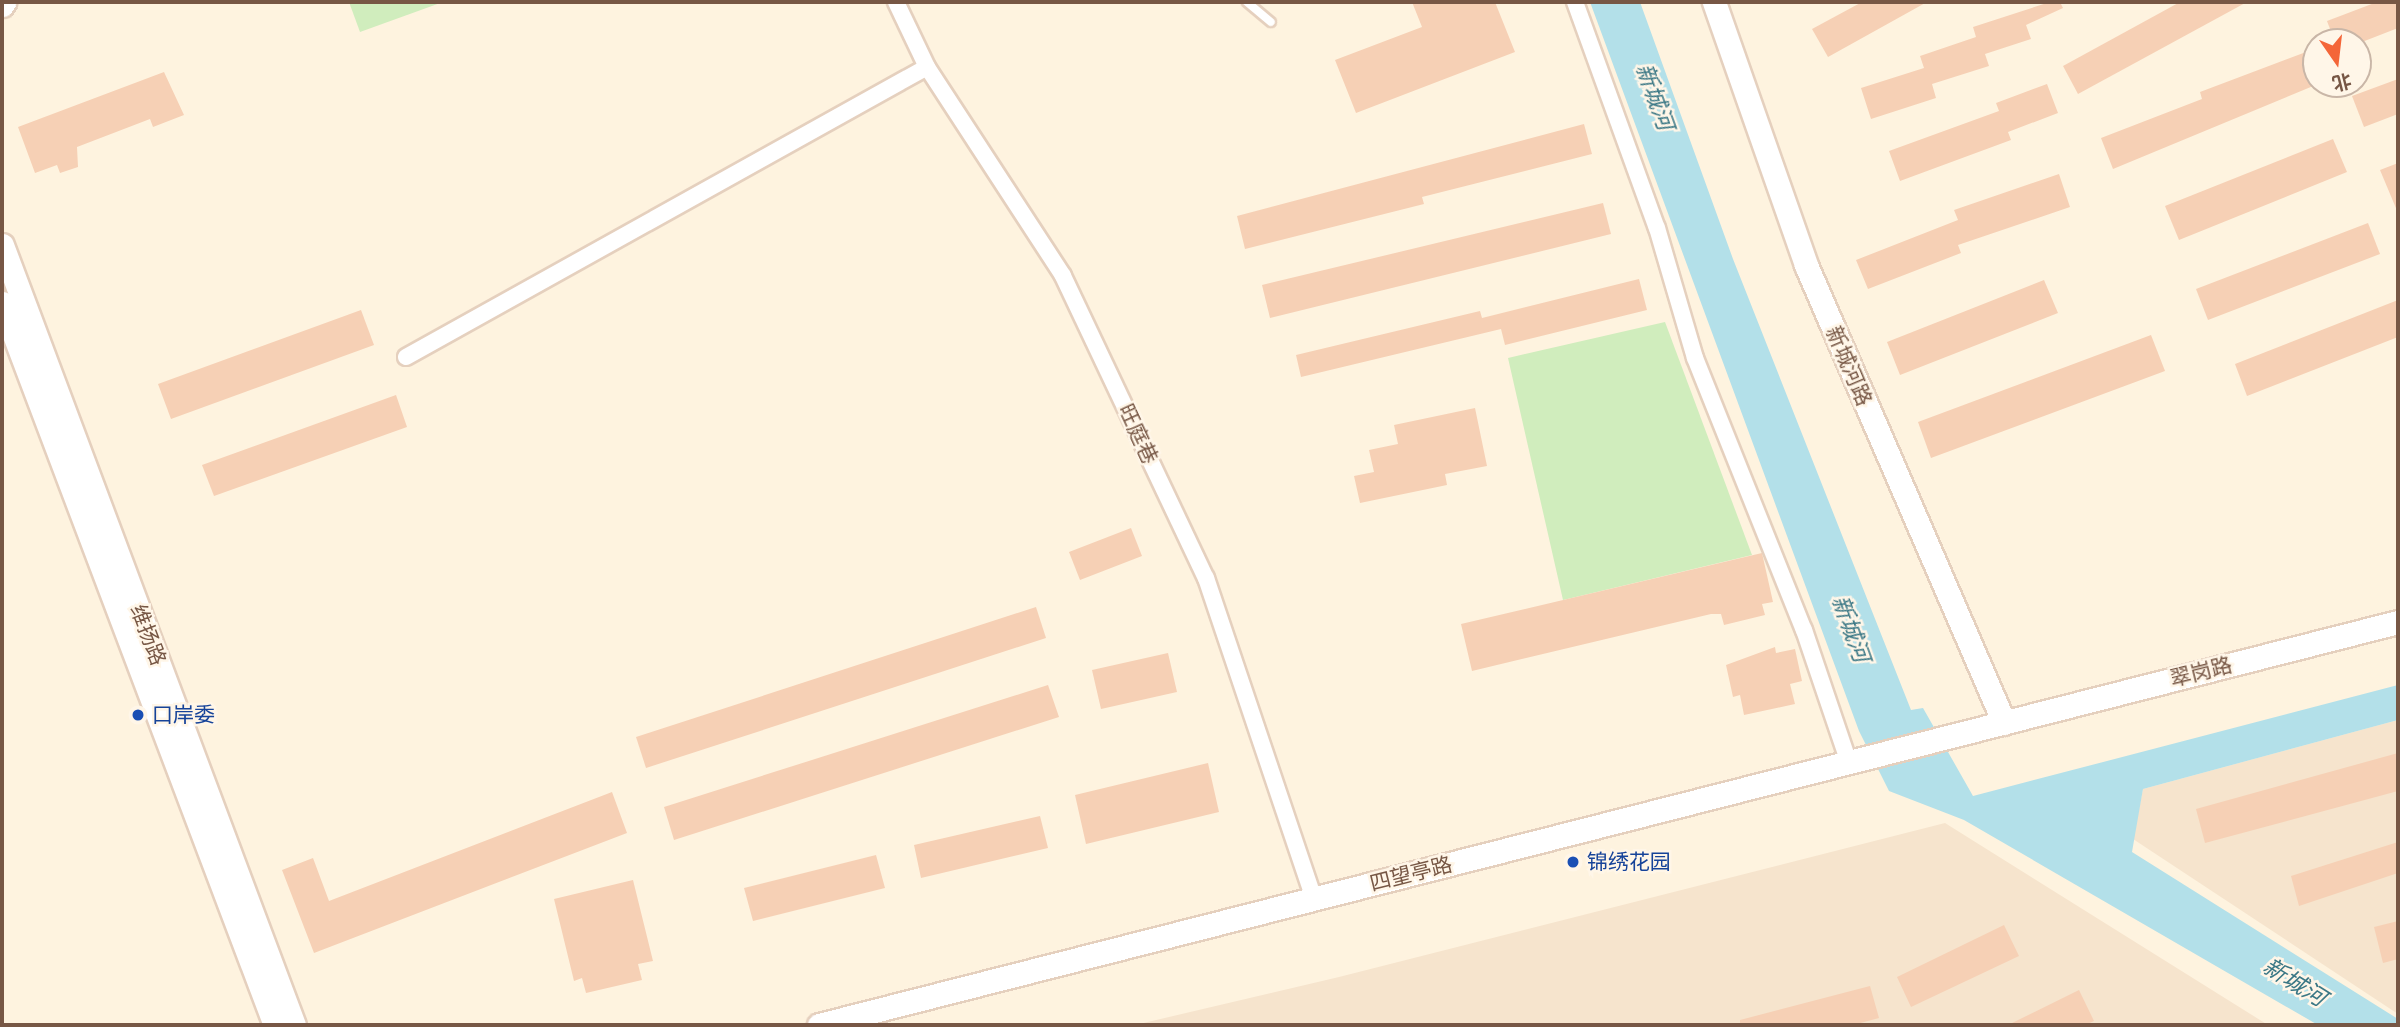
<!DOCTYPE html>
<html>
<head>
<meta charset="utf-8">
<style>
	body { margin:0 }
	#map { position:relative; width:2400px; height:1027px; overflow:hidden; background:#fef3df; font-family:"Roboto Condensed","Noto Sans SC",sans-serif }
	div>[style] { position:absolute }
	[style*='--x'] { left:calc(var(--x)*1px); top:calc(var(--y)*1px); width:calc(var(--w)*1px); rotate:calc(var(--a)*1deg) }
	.residential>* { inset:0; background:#f6e4cd }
	.green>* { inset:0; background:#d0edbd }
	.water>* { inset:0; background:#b3e0e9 }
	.building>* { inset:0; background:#f6d0b5 }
	.roads { filter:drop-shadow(2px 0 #e5d0be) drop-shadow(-2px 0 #e5d0be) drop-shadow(0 2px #e5d0be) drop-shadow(0 -2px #e5d0be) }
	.lane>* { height:8px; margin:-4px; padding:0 4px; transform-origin:4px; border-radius:4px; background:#fff }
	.street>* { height:16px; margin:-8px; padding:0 8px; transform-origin:8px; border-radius:8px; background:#fff }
	.secondary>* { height:23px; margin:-11.5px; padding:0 11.5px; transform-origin:11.5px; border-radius:11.5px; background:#fff }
	.dots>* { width:19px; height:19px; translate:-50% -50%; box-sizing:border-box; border:4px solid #fff6e8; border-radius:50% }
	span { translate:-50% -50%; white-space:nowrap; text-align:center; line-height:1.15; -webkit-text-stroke:5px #fff6e8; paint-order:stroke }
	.street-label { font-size:21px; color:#775745 }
	.transit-label { font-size:21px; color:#164399 }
	.left { translate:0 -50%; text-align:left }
	.water-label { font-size:23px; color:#3a7785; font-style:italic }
	.frame { position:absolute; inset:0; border:4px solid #775745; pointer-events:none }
	.north { position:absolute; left:2302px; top:28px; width:70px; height:70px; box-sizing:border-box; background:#fff6e8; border:2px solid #c9b6a7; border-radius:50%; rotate:166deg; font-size:19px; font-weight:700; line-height:28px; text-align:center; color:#775745 }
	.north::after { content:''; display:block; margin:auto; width:24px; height:32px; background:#f46639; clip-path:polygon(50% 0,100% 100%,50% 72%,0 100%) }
</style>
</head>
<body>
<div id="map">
	<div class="residential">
		<i style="clip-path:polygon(2398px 720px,2398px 1014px,2133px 839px,2143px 789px)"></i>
		<i style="clip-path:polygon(1945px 823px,2268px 1025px,1135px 1025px,1339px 977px)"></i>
	</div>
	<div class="green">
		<i style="clip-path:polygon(349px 2px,443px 2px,360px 32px)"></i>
		<i style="clip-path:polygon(1665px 322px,1752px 555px,1563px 600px,1508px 358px)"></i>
	</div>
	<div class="water">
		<i style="clip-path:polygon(1590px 2px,1640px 2px,1733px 259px,1911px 710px,1923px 708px,1973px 796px,2398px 685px,2398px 720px,2143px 789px,2132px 852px,2398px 1019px,2398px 1025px,2318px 1025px,1964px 820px,1889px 791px,1859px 731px)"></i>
	</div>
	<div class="building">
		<i style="clip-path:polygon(1412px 2px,1495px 2px,1515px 52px,1356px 113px,1335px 60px,1422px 27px)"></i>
		<i style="clip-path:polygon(1862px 2px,1927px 2px,1828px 57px,1812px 29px)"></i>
		<i style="clip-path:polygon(2050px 2px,2060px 2px,2063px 8px,2026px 25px,2031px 39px,1985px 54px,1989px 66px,1932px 84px,1936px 98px,1871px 119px,1861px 88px,1924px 68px,1920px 56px,1976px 37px,1973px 27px)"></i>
		<i style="clip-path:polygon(2180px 2px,2247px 2px,2078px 94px,2063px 66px)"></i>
		<i style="clip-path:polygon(2377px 2px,2398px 2px,2398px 28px,2362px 42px,2335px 42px,2327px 21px)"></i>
		<i style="clip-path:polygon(2306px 52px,2318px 84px,2113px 169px,2101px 138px,2202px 99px,2200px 92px)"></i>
		<i style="clip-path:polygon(164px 72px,184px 115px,153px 127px,150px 119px,77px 147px,78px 167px,60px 173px,57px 165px,35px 173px,18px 127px)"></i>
		<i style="clip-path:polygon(2398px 79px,2398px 114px,2364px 127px,2352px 96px)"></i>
		<i style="clip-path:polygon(2047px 84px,2058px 113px,2008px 132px,2011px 140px,1900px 181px,1889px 151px,1999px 111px,1996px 103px)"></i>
		<i style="clip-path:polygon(1584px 124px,1592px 154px,1422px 197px,1424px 204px,1245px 249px,1237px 216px)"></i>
		<i style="clip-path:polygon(2333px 139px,2347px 172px,2179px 240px,2165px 206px)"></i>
		<i style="clip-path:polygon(2398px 163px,2398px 213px,2380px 170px)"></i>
		<i style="clip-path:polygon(2059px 174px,2070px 207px,1958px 245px,1961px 253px,1868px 289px,1856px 260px,1958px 220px,1954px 210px)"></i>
		<i style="clip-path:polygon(1603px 203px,1611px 234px,1270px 318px,1262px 285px)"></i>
		<i style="clip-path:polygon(2368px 223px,2380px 254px,2208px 320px,2196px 289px)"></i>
		<i style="clip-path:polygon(1639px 279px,1647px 310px,1505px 345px,1501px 329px,1301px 377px,1296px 355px,1480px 311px,1482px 318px)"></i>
		<i style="clip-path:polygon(2044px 280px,2058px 313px,1900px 375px,1887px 342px)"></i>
		<i style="clip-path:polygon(2398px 300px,2398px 337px,2247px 396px,2235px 364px)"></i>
		<i style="clip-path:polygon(361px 310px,374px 345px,171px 419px,158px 384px)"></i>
		<i style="clip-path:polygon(2151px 335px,2165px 371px,1931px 458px,1918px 422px)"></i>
		<i style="clip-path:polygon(396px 395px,407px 427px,214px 496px,202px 465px)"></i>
		<i style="clip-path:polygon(1475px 408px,1487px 466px,1445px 474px,1447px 485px,1360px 503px,1354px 476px,1374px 472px,1369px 450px,1398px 444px,1394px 425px)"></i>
		<i style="clip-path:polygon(1131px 528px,1142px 556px,1080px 580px,1069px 552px)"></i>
		<i style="clip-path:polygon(1762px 553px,1773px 602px,1762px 604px,1765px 615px,1724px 625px,1721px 614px,1711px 614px,1472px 671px,1461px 624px)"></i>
		<i style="clip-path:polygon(1036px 607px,1046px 638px,646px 768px,636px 737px)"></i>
		<i style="clip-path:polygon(1775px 647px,1776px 653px,1795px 649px,1802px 681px,1790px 684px,1795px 704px,1744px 715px,1740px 695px,1733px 697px,1726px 665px)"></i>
		<i style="clip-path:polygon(1168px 653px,1177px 692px,1101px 709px,1092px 670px)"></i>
		<i style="clip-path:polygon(1048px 685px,1059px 717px,674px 840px,664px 807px)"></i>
		<i style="clip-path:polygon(2398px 753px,2398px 791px,2205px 843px,2196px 809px)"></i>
		<i style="clip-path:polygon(1208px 763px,1219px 812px,1086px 844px,1075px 795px)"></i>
		<i style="clip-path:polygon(612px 792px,627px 833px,314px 953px,282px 870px,313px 858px,329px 901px)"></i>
		<i style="clip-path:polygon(1040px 816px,1048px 848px,921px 878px,914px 845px)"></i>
		<i style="clip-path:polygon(2398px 842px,2398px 873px,2299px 906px,2291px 876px)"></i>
		<i style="clip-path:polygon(876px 855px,885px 888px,753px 921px,744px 888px)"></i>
		<i style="clip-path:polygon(633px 880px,653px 961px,638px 964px,642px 980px,586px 993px,582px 978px,574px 981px,554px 899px)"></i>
		<i style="clip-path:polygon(2398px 921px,2398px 959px,2383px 963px,2374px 927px)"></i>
		<i style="clip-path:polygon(2004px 925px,2019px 956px,1911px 1007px,1897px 977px)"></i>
		<i style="clip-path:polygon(1870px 986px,1879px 1018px,1853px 1025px,1740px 1025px,1740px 1020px)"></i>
		<i style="clip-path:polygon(2079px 990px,2094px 1021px,2085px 1025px,2008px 1025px)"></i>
	</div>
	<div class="roads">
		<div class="lane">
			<i style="--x:1247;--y:2;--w:31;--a:40"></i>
		</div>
		<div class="street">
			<i style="--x:896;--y:2;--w:72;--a:64.5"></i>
			<i style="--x:927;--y:67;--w:249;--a:56.9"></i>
			<i style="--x:1063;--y:276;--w:334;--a:64.7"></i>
			<i style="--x:1206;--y:578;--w:339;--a:71.4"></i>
			<i style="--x:1575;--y:2;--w:240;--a:70.1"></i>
			<i style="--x:1657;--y:228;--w:135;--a:73.7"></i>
			<i style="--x:1695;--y:358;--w:293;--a:68.2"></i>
			<i style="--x:1804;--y:630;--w:140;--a:71.3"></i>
			<i style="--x:406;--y:357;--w:596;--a:-29.1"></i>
		</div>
		<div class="secondary">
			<i style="--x:1714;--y:2;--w:279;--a:70.7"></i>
			<i style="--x:1806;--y:265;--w:499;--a:66.6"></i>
			<i style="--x:2;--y:5;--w:4;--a:-56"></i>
			<i style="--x:2;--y:245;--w:833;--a:69.48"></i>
			<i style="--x:2;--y:303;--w:772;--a:69.29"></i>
			<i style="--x:819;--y:1025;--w:1630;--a:-14.32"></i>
		</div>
	</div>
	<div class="dots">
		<i style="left:138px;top:715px;background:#1a4fb4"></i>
		<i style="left:1573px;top:862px;background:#1a4fb4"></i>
	</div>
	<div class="street-label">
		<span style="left:1849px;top:366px;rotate:67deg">新城河路</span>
		<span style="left:1138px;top:434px;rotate:65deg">旺庭巷</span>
		<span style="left:148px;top:635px;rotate:69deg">维扬路</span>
		<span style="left:2201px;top:672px;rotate:-14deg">翠岗路</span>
		<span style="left:1411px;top:874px;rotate:-14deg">四望亭路</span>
	</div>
	<div class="transit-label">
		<span class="left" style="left:152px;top:715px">口岸委</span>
		<span class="left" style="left:1587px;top:862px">锦绣花园</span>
	</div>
	<div class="water-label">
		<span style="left:1654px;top:97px;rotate:70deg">新城河</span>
		<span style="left:1850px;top:629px;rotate:70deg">新城河</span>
		<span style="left:2294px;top:983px;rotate:32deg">新城河</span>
	</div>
	<div class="frame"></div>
	<div class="north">北</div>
</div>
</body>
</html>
